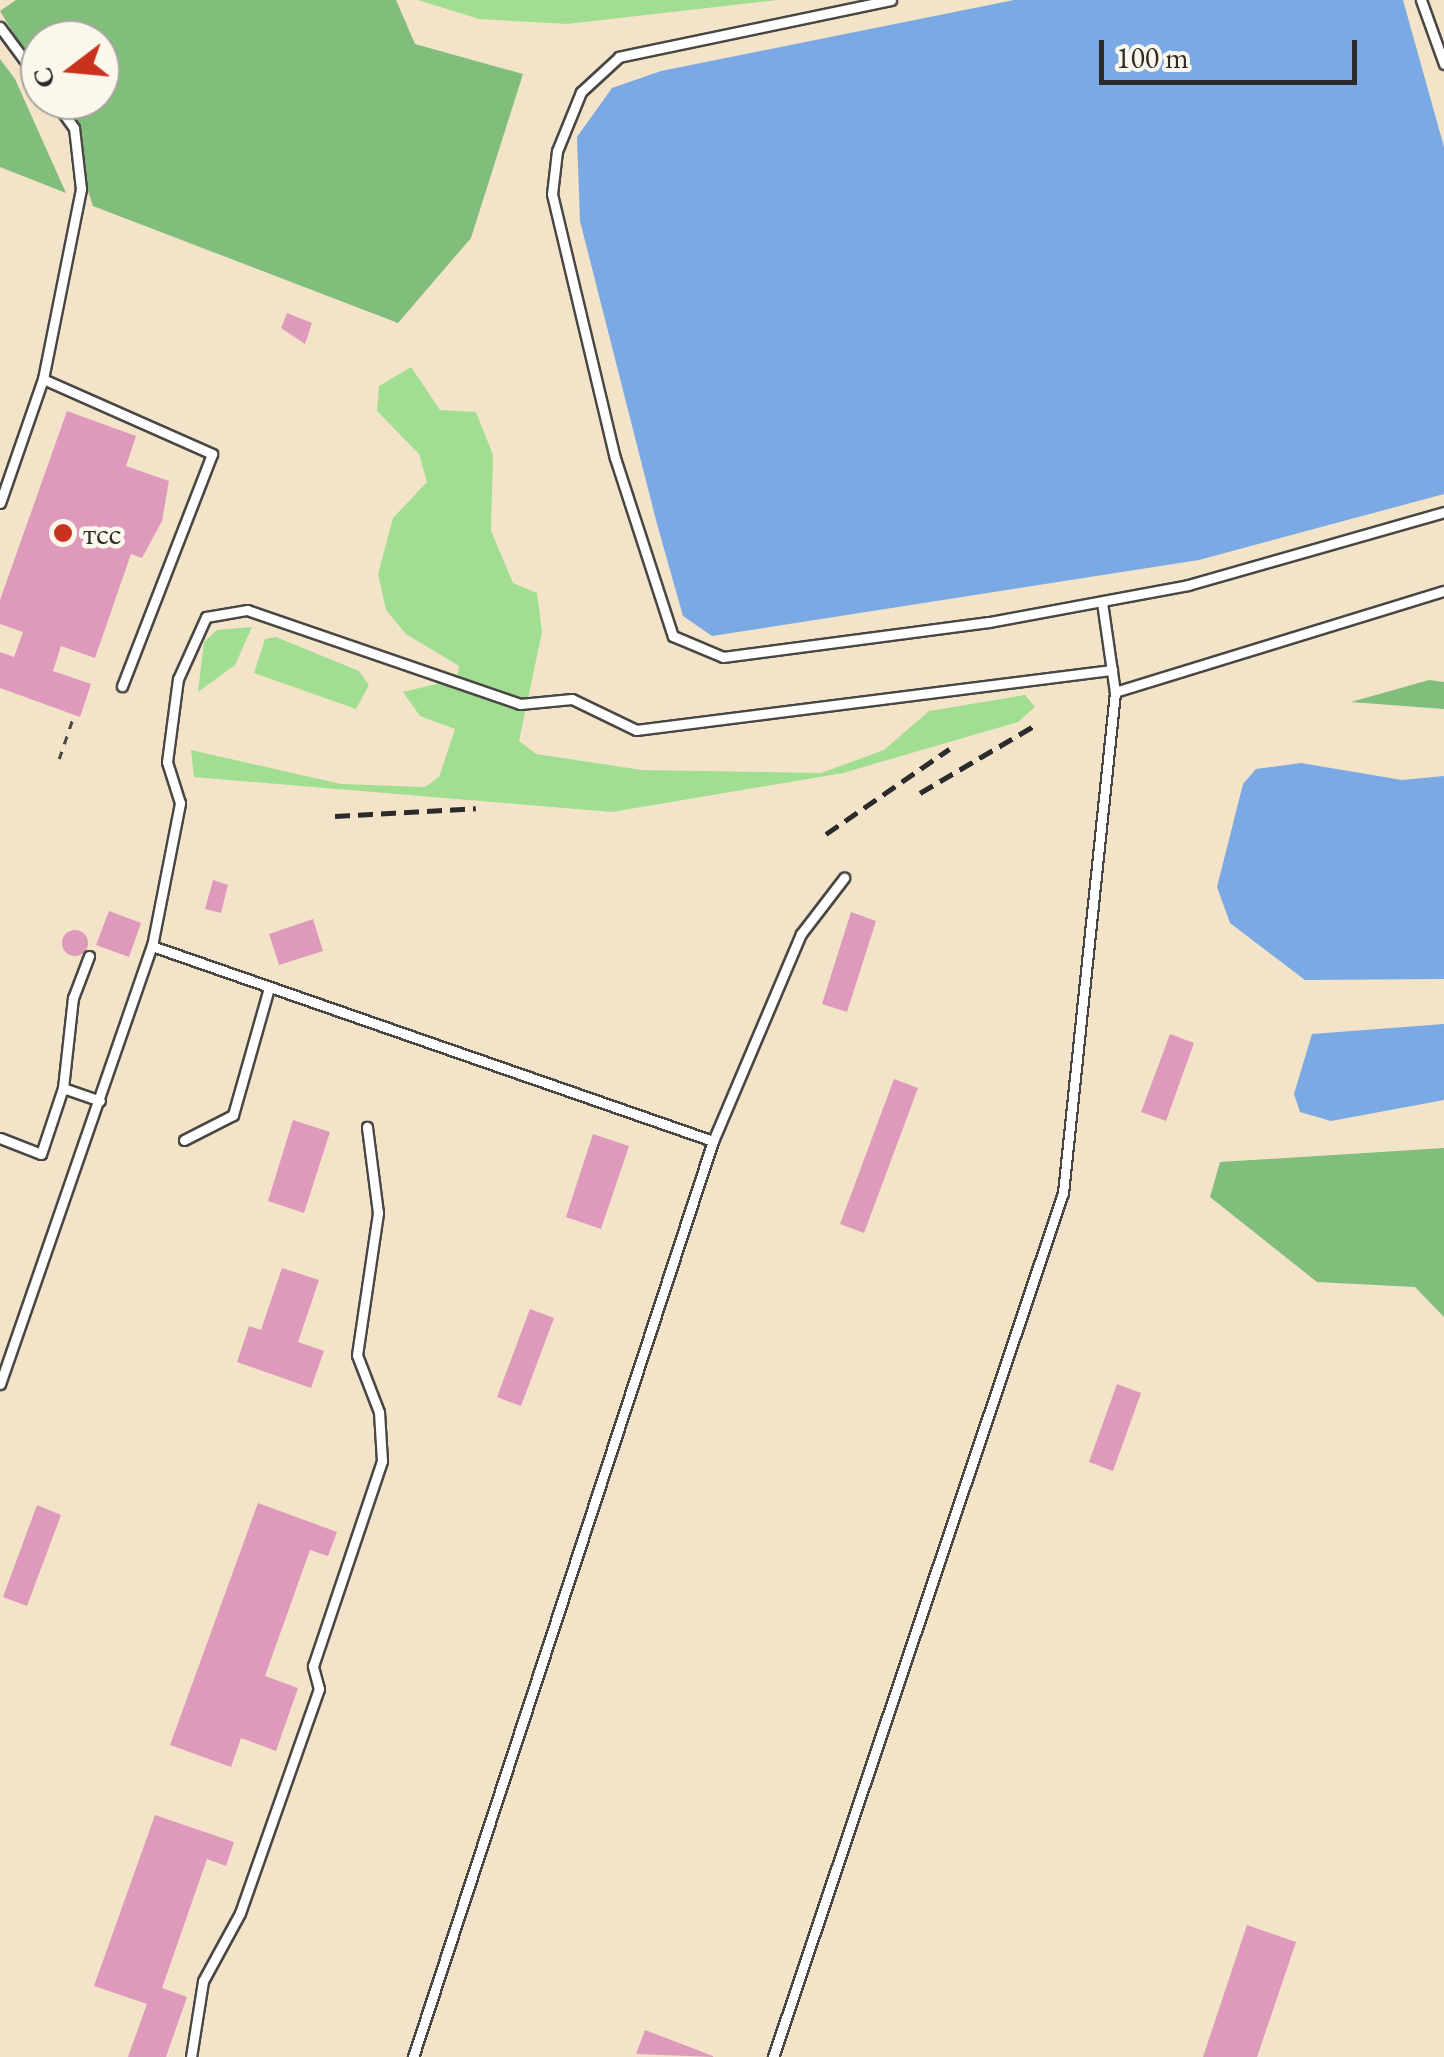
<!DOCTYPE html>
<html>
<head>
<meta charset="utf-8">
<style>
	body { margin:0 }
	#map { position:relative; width:1444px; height:2057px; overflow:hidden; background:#f3e4c9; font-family:"EB Garamond",serif }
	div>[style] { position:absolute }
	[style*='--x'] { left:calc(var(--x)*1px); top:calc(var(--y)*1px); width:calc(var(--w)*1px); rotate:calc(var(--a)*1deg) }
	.green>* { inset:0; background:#a2de91 }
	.forest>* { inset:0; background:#81bd7b }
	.water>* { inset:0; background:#7aa9e4 }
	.building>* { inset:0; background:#dd9abb }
	.round { border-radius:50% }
	.path>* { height:2.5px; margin-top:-1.25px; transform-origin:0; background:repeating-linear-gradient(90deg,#494743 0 8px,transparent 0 16px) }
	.roads { filter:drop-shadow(2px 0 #494743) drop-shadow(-2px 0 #494743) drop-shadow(0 2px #494743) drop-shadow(0 -2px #494743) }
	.service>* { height:9px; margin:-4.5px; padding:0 4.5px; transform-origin:4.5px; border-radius:4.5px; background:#fff }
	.rail>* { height:5px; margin-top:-2.5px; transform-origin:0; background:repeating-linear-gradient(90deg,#2b2b2b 0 15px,transparent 0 23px) }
	.dots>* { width:28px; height:28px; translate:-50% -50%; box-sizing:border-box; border:5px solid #fbf7ec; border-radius:50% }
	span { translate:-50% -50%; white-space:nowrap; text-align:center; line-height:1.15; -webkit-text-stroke:9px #fbf7ec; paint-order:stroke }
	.poi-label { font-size:32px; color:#2b2b2b }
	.left { translate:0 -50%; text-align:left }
	.north { position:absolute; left:20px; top:20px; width:100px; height:100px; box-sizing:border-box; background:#fbf7ec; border:2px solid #a8a59f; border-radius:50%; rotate:254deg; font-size:28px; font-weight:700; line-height:40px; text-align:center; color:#2b2b2b }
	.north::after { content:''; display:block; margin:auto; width:35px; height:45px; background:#c8321e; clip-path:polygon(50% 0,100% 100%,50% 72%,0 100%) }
	.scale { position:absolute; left:1099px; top:40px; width:258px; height:45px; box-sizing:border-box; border:5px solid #2b2b2b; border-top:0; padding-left:12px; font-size:30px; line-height:35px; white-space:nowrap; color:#2b2b2b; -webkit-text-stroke:8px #fbf7ec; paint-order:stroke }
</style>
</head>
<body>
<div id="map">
	<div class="green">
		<i style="clip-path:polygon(418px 0,778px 0,567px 24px,479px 19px)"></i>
		<i style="clip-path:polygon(411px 367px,440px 410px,476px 412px,493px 455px,491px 531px,513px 583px,537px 593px,542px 632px,519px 741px,536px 754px,642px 770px,821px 773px,884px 750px,929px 711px,1025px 695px,1035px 707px,1018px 722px,843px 773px,612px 812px,194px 777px,191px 750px,341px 784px,425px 787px,439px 777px,455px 729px,420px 716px,403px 692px,457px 679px,459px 666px,406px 634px,386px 610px,378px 574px,393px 518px,427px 482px,419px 454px,377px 411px,379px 386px)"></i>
		<i style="clip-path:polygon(252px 627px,235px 665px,198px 692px,204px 642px,217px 630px)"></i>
		<i style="clip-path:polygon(276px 637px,359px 671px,369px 685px,356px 709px,254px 673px,265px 639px)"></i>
	</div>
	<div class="forest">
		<i style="clip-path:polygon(16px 0,396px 0,415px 44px,523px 74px,471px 238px,398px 323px,93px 206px,58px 100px,100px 100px,100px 40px,40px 40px,40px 77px,0 11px)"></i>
		<i style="clip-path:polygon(0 59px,15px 79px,66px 193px,0 167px)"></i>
		<i style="clip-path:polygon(1429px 680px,1444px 682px,1444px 709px,1351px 702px)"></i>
		<i style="clip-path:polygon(1444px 1148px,1444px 1317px,1415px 1287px,1317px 1282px,1210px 1197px,1220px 1162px)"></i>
	</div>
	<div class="water">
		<i style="clip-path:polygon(1014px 0,1403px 0,1444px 147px,1444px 494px,1199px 560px,712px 636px,683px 616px,657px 524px,580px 221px,577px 137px,612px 88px,661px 71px)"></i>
		<i style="clip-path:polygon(1301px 763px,1402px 780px,1444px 776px,1444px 979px,1305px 980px,1230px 923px,1217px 887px,1243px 784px,1256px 769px)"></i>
		<i style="clip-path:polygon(1444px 1024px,1444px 1100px,1331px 1121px,1300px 1112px,1294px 1094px,1312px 1034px)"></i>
	</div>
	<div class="building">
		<i style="clip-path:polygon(287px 313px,312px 323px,305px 344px,281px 328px)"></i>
		<i style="clip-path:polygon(67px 411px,136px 436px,126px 466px,169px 481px,162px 521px,142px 558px,131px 554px,95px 658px,61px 646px,53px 671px,91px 684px,80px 717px,0 688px,0 652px,14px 657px,23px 632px,0 624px,0 600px)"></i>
		<i style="clip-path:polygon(213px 880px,228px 885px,221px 913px,205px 909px)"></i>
		<i style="clip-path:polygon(109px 911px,141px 923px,129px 957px,96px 945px)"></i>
		<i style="clip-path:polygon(851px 912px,876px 921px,847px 1012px,822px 1004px)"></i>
		<i style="clip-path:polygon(313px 919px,323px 951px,279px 965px,269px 934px)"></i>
		<i class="round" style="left:62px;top:930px;width:26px;height:26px"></i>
		<i style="clip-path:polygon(1170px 1034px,1194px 1043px,1166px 1121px,1141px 1112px)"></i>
		<i style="clip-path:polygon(894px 1079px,918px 1088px,864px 1233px,840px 1224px)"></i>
		<i style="clip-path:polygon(293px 1120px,330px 1132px,304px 1213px,268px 1201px)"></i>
		<i style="clip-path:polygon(593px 1134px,629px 1146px,601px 1229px,566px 1217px)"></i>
		<i style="clip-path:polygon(282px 1268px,319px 1280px,298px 1342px,324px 1351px,311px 1388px,237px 1362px,249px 1326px,261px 1330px)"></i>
		<i style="clip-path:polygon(530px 1309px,554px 1318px,521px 1406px,497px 1397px)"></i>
		<i style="clip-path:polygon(1117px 1384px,1141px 1393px,1113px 1471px,1089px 1462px)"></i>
		<i style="clip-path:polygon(258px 1503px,337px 1532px,328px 1556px,310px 1550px,265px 1676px,298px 1688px,276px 1751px,241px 1738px,231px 1767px,170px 1745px)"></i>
		<i style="clip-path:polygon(37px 1505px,61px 1515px,27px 1606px,3px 1597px)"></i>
		<i style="clip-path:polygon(155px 1815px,234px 1842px,226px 1866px,207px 1859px,162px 1988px,187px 1997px,166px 2057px,128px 2057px,147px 2004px,94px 1986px)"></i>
		<i style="clip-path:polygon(1247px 1925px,1296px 1942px,1257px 2057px,1203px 2057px)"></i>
		<i style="clip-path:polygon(645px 2030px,713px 2056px,713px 2057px,636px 2054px)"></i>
	</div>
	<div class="path">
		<i style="--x:59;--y:759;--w:46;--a:-71.2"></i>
	</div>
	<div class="roads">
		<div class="service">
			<i style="--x:891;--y:0;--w:278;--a:168.2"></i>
			<i style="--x:619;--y:57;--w:52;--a:137.4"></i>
			<i style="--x:581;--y:92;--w:64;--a:112.1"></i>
			<i style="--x:557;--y:151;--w:43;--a:96.6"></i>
			<i style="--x:552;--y:194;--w:271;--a:76.6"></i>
			<i style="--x:615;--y:458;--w:187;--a:72"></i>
			<i style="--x:673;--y:636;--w:54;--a:22.8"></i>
			<i style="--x:723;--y:657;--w:268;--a:-7.5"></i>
			<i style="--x:989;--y:622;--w:202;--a:-10.5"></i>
			<i style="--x:1188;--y:585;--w:266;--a:-15.9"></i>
			<i style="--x:1421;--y:0;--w:68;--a:70.2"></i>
			<i style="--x:0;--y:27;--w:67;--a:53.5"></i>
			<i style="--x:43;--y:379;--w:194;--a:-78.7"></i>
			<i style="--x:81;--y:189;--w:61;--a:-96.5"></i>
			<i style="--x:74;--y:128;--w:34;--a:-126"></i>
			<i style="--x:0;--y:503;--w:131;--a:-70.9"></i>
			<i style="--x:43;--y:379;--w:185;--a:23.9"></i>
			<i style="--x:212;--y:454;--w:249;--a:111.2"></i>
			<i style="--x:1102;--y:602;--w:91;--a:81.8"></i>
			<i style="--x:152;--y:946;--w:594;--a:19.17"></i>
			<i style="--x:63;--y:1088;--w:91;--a:-83.7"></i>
			<i style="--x:73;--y:998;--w:45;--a:-69.1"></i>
			<i style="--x:0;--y:1138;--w:44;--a:21.3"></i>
			<i style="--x:41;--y:1154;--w:70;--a:-71.6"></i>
			<i style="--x:63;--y:1088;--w:39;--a:19"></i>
			<i style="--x:184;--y:1140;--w:55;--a:-27"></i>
			<i style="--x:233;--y:1115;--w:129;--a:-74.2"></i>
			<i style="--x:0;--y:1384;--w:464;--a:-70.9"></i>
			<i style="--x:152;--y:946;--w:146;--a:-78.9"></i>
			<i style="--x:180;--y:803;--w:43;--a:-107.6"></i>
			<i style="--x:167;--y:762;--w:84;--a:-82.5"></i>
			<i style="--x:178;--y:679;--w:68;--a:-65.7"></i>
			<i style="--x:206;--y:617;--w:42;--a:-9.7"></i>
			<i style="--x:247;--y:610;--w:289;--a:19"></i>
			<i style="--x:520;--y:704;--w:52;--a:-5.5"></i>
			<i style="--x:572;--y:699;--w:71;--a:25.8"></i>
			<i style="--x:636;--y:730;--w:480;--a:-7.2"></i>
			<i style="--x:191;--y:2057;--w:77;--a:-81"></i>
			<i style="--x:203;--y:1981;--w:77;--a:-61.4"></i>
			<i style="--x:240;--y:1913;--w:238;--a:-70.6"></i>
			<i style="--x:319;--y:1689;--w:24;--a:-105"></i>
			<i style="--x:313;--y:1666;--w:216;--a:-71.4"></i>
			<i style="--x:382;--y:1461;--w:49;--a:-93.5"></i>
			<i style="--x:379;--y:1412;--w:61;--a:-111.1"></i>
			<i style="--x:357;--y:1355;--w:144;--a:-81.6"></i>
			<i style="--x:378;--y:1213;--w:87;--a:-97.3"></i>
			<i style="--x:413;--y:2057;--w:964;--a:-71.87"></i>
			<i style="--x:713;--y:1141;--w:225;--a:-67"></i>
			<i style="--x:801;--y:934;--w:71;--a:-52.5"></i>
			<i style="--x:773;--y:2057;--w:911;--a:-71.45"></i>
			<i style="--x:1063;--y:1193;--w:504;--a:-84.07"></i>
			<i style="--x:1115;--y:692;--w:344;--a:-17.1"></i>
		</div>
	</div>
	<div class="rail">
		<i style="--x:920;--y:793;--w:136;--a:-30.5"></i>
		<i style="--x:335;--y:816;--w:141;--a:-3.2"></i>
		<i style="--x:826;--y:834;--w:150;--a:-34.6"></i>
	</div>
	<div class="dots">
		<i style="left:63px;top:533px;background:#c8321e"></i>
	</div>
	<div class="poi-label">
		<span class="left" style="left:83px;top:533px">тсс</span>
	</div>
	<div class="north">С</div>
	<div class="scale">100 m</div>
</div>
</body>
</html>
